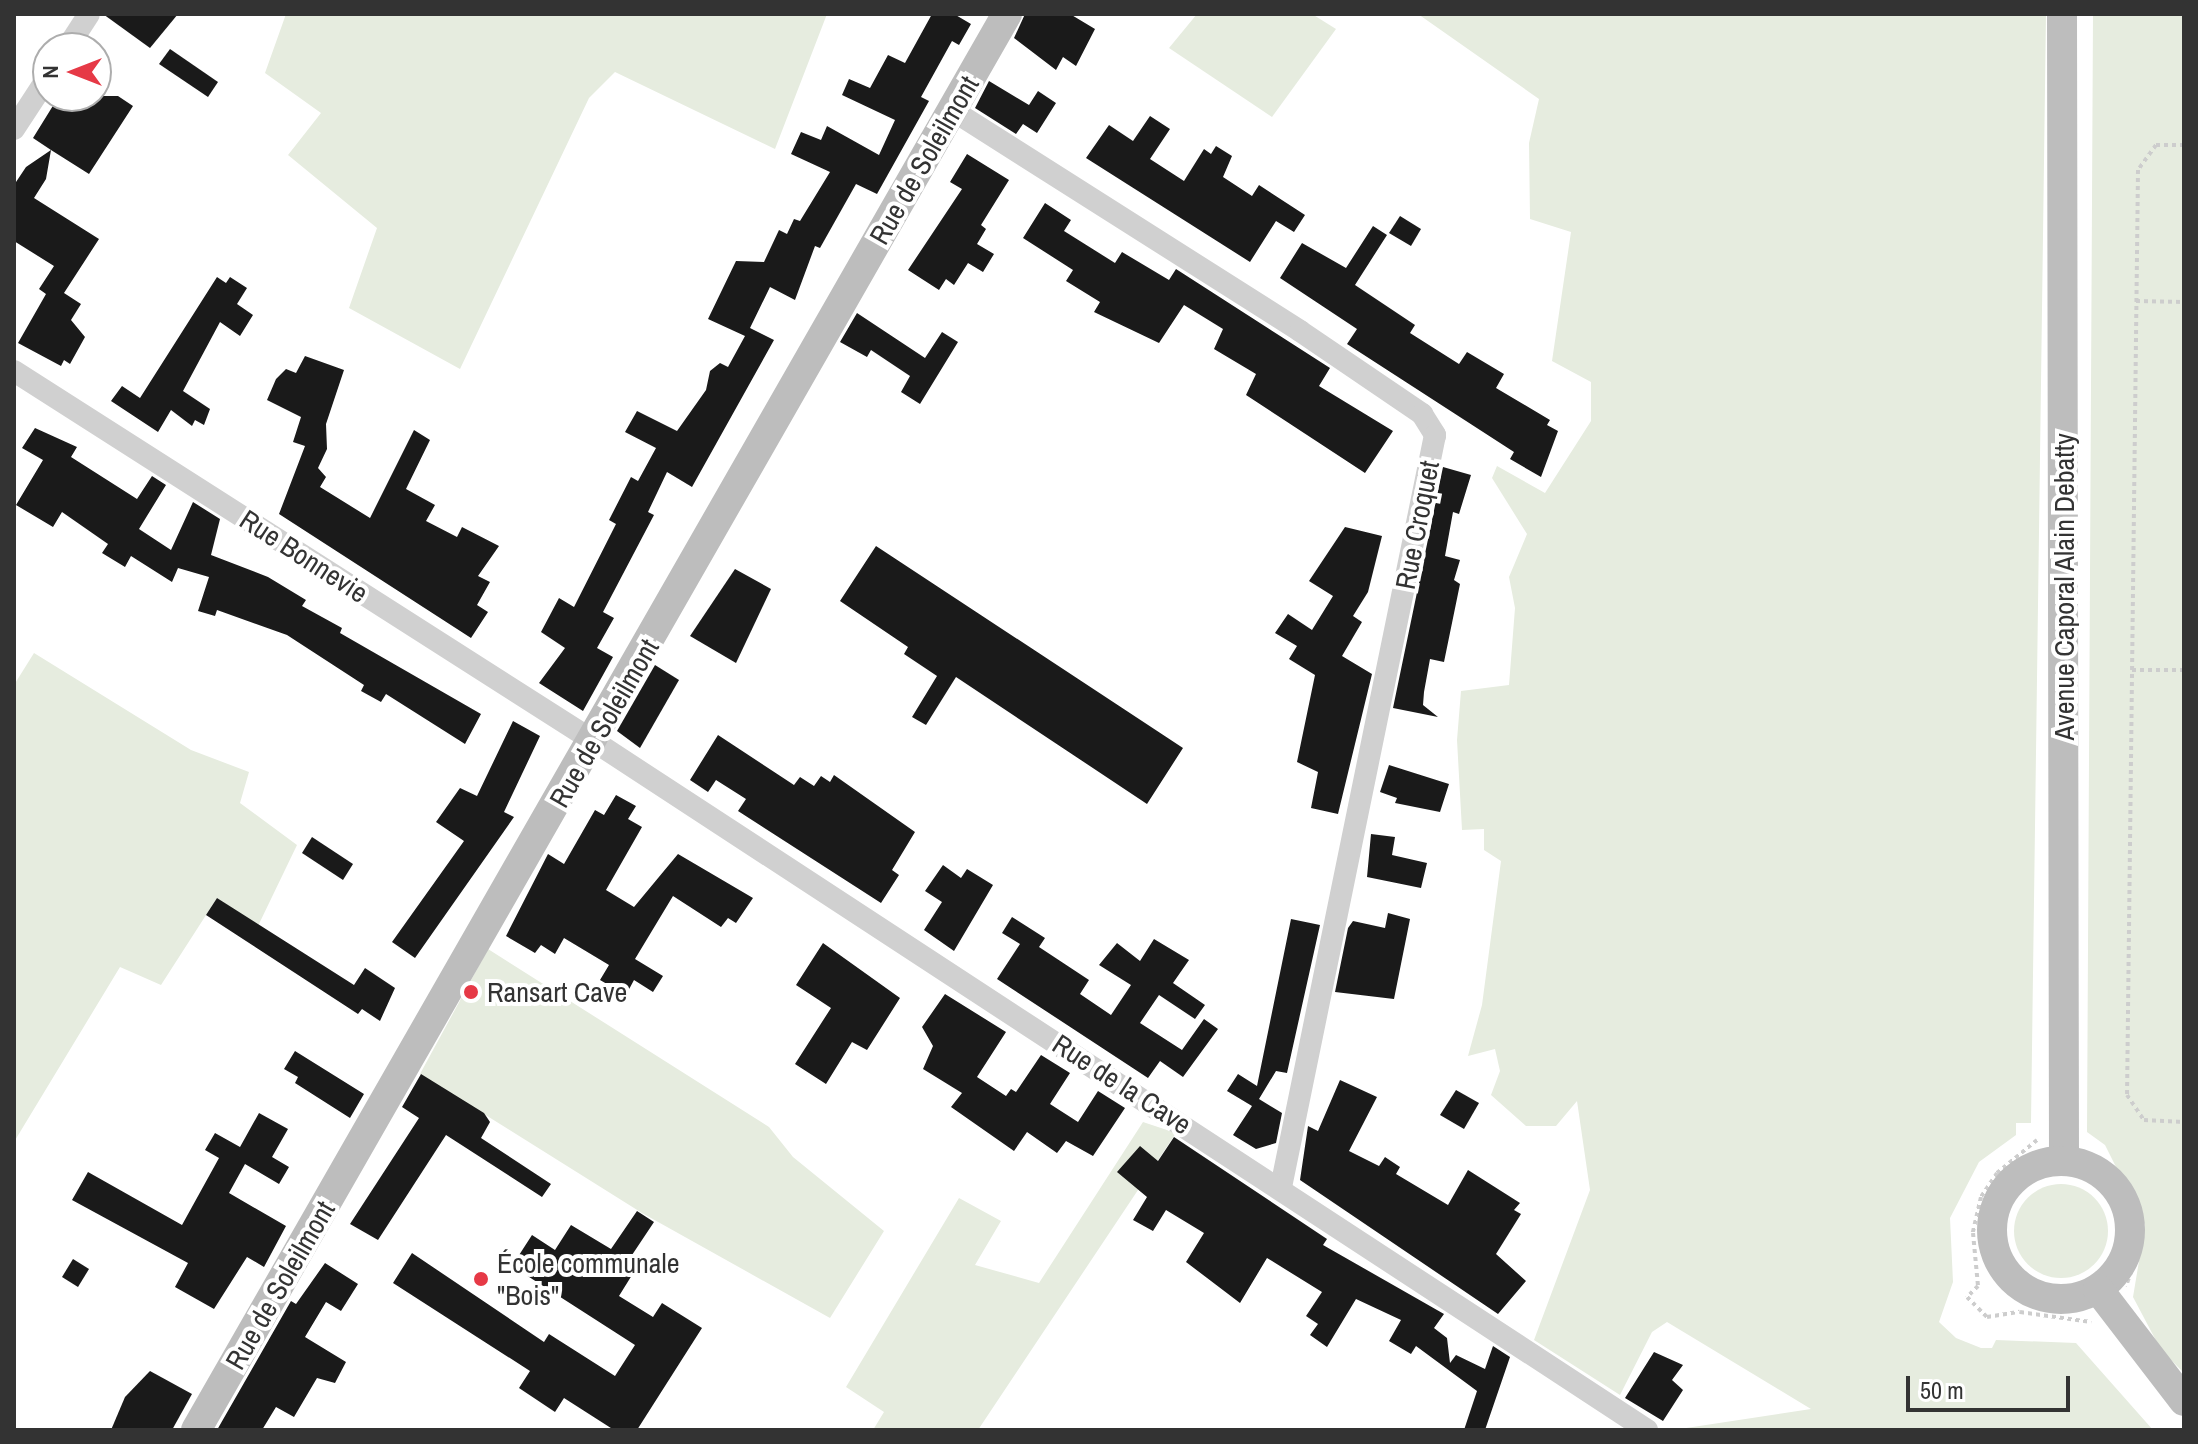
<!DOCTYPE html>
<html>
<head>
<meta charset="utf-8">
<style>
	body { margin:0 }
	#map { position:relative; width:2198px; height:1444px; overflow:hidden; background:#fff; font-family:"Archivo Narrow",sans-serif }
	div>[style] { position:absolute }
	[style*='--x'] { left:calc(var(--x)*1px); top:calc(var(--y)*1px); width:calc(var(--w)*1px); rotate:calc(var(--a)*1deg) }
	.green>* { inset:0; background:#e6ecdf }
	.round { border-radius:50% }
	.building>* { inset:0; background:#1a1a1a }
	.path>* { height:4px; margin-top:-2px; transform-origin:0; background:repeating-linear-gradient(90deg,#cdcdcd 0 4px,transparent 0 8px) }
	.street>* { height:22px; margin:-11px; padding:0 11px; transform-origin:11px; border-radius:11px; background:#d0d0d0 }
	.secondary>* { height:30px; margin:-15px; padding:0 15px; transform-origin:15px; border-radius:15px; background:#bdbdbd }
	.secondary>.ring { margin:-15px; padding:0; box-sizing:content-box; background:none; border:30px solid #bdbdbd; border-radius:50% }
	.dots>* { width:22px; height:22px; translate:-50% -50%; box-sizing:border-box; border:4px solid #fff; border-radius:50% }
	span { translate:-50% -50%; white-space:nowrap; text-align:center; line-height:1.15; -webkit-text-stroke:8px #fff; paint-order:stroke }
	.street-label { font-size:28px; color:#333 }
	.poi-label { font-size:28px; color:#333 }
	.left { translate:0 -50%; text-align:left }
	.frame { position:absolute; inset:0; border:16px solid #333; pointer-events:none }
	.north { position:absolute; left:32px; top:32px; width:80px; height:80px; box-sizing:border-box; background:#fff; border:2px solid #adadad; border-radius:50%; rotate:270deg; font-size:22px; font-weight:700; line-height:32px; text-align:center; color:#333 }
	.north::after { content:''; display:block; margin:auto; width:28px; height:36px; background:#e63946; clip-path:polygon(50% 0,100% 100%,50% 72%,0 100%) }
	.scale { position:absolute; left:1906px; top:1376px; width:164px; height:36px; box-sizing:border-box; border:4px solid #333; border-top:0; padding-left:10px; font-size:24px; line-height:28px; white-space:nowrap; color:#333; -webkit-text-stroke:6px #fff; paint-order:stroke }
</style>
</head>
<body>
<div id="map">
	<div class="green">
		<i style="clip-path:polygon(286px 14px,347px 16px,827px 14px,775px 149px,615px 72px,589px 98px,460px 369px,349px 308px,377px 228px,288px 155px,321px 113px,265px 73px)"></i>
		<i style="clip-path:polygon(1197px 14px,1312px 14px,1336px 29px,1272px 117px,1169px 48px)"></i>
		<i style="clip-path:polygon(1418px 14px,2046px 14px,2031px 1123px,2016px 1123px,2016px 1135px,1979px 1162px,1950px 1218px,1953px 1282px,1939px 1322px,1956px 1338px,1981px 1348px,1992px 1348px,1996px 1340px,2076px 1343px,2153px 1430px,1673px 1430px,1811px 1409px,1667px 1322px,1652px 1332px,1620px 1395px,1534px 1340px,1590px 1190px,1577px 1101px,1556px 1126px,1526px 1126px,1491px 1095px,1500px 1071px,1495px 1049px,1468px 1056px,1482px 1005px,1501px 861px,1484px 850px,1484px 829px,1462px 830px,1457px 740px,1461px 691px,1509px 685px,1515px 608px,1509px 577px,1527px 534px,1492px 478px,1497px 466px,1545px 493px,1591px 421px,1591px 382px,1552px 361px,1571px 232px,1530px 219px,1529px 143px,1539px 99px)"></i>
		<i style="clip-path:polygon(2093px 14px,2184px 14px,2184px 1373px,2161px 1350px,2133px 1297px,2145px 1225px,2105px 1145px,2087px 1132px)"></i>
		<i style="clip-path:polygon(34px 653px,191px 750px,249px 772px,240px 803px,297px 845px,258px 926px,217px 898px,161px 985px,120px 967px,14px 1142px,14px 685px)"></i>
		<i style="clip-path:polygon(488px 949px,769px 1127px,793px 1157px,884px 1231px,830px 1318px,642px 1213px,420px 1074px)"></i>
		<i style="clip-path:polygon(1143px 1122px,1176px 1133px,978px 1430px,873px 1430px,884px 1412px,846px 1387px,959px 1198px,1001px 1221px,975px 1265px,1039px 1283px)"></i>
		<i class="round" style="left:2014px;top:1184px;width:94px;height:94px"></i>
	</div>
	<div class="building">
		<i style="clip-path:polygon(103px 14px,178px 14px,150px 48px)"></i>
		<i style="clip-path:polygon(932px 14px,954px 14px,971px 24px,959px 45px,952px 41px,921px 97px,929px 101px,877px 194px,856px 184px,820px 248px,815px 246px,795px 300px,770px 287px,750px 328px,774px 340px,692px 487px,667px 472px,648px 512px,654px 515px,603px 612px,614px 618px,597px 648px,613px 657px,583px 711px,539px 683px,565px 648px,541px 632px,559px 598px,574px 607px,616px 524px,609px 520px,631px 477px,638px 481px,656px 448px,625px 432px,637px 411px,677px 431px,706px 390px,710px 371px,720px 363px,728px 367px,745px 336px,708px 319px,736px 261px,764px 262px,779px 230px,787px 234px,794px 219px,800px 221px,830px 172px,791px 154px,801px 132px,821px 140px,827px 126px,879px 155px,895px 120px,842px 95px,849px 79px,870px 88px,888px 55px,905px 63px)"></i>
		<i style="clip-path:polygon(1025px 14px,1070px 14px,1095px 29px,1076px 66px,1063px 57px,1056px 70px,1014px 38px)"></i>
		<i style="clip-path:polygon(170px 49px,218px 82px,208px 97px,159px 64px)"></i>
		<i style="clip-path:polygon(989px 81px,1029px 105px,1038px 91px,1056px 103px,1037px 133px,1023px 124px,1016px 134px,975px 108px)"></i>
		<i style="clip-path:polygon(59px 96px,118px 96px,133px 106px,89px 174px,51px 150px,46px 179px,34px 198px,99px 239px,64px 293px,81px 304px,71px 320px,85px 337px,70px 364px,64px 360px,61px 366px,18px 343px,46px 294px,39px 289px,54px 266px,14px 241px,14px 185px,26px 167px,51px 150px,33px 138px)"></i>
		<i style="clip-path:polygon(1150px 116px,1170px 129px,1150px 159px,1184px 181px,1204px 149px,1211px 154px,1216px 146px,1232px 156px,1223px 177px,1252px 196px,1259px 185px,1305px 215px,1294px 232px,1276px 221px,1250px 262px,1086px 158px,1109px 125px,1133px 141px)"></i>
		<i style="clip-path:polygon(967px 154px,1009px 180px,981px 225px,986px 229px,977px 244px,994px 254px,983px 272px,968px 263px,954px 285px,946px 279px,939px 290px,908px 270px,962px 189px,950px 182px)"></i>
		<i style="clip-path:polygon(1045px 203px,1071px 220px,1064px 231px,1115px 263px,1122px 252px,1169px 280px,1176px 269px,1330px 368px,1319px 386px,1393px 431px,1365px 473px,1246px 395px,1256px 374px,1214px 349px,1223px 329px,1184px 305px,1159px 343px,1094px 312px,1100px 302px,1066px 281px,1073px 270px,1023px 238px)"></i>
		<i style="clip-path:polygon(1400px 216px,1421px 229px,1411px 246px,1389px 233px)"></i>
		<i style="clip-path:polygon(1373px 226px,1387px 235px,1355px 285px,1415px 325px,1410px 333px,1459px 364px,1467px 352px,1504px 374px,1496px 388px,1550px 420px,1547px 425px,1558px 431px,1541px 477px,1510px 459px,1514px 452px,1347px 344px,1357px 329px,1280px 278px,1302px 243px,1346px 268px)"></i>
		<i style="clip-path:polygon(217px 277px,226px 283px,230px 277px,247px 288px,237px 304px,253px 315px,240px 336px,220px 322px,183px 391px,210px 409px,204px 425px,195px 420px,192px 426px,171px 410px,158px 432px,111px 401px,122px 386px,140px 398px)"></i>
		<i style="clip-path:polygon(857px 313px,925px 358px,942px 332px,958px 342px,920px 404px,901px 392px,910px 376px,871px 350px,867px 357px,840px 342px)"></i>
		<i style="clip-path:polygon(305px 356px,344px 370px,326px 424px,327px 449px,318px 468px,326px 477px,320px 487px,370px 518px,414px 430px,430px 440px,406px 489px,435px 505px,426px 521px,457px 537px,462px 527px,499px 546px,478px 576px,490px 582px,477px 605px,488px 612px,471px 638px,279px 514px,305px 446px,293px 442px,301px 417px,267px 400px,276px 379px,286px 369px,296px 373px)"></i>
		<i style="clip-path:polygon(35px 428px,77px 447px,71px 457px,137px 499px,152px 476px,166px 485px,139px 529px,171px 550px,193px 502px,220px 519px,211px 555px,268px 577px,306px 600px,302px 606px,342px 628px,340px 633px,481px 714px,465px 744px,386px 694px,381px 702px,361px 691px,364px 685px,287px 635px,217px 610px,215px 616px,198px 611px,209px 577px,178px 568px,172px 582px,131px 556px,125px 567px,102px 553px,108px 544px,62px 512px,53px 527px,16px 505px,43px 460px,22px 448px)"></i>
		<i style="clip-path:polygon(1443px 467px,1471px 475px,1459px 514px,1453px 512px,1445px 556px,1460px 560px,1454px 580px,1460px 584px,1444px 662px,1430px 659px,1424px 692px,1423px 705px,1438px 717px,1393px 708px)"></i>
		<i style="clip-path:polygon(1345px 527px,1382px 536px,1368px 592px,1353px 616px,1362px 622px,1342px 656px,1372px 674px,1338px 814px,1311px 808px,1318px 772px,1297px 762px,1315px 675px,1289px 659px,1297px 646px,1275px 633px,1288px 614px,1312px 630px,1333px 596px,1309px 581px)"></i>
		<i style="clip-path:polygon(876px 546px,1183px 748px,1147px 804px,956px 677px,926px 725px,912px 717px,937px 676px,904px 654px,908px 647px,840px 601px)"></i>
		<i style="clip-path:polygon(735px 569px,771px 589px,736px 663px,690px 636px)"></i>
		<i style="clip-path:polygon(655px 665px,679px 680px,640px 748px,617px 731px)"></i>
		<i style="clip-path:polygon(513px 721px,540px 736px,504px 812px,514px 817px,415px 958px,392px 942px,464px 841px,436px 822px,460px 788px,477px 796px)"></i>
		<i style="clip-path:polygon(718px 735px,794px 785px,800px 777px,814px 786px,821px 776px,830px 782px,834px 775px,915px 832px,892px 870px,899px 875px,881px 903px,738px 811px,746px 799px,716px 780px,708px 792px,690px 780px)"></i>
		<i style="clip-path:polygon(1389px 765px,1449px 784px,1440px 812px,1395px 803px,1397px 798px,1380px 792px)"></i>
		<i style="clip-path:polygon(616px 795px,636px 806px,628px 819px,642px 827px,606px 890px,634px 907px,678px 854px,753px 898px,736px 923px,728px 918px,721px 927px,673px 896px,635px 959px,663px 976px,653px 992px,634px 980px,626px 995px,600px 980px,609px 965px,564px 938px,555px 954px,541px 945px,535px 953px,506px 936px,548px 854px,564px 864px,595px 810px,604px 815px)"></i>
		<i style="clip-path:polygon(1371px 834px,1395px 837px,1392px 855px,1427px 863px,1421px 888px,1367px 877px)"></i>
		<i style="clip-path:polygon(312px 837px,353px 864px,343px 880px,302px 853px)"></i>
		<i style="clip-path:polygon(943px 865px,961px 878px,967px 869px,993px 885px,954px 951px,924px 930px,942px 902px,925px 891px)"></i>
		<i style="clip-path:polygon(217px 898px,354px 985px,365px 968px,395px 988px,380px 1021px,362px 1009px,358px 1014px,206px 915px)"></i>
		<i style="clip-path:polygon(1388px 913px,1410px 919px,1394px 999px,1335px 992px,1348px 928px,1353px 921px,1385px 928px)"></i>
		<i style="clip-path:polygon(1012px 917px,1045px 938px,1039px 947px,1089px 980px,1080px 994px,1111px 1015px,1131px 985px,1099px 965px,1117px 943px,1140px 961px,1154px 939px,1189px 960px,1173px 983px,1205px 1005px,1195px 1019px,1159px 995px,1140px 1023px,1182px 1050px,1204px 1019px,1218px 1029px,1183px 1077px,1160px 1061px,1148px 1078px,997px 979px,1020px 944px,1002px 933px)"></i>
		<i style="clip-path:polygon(1291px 919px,1320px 925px,1287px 1073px,1276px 1071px,1259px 1099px,1282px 1113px,1276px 1143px,1256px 1149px,1233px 1135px,1252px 1106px,1227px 1091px,1238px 1074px,1257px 1086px)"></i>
		<i style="clip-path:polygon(823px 943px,900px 998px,867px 1050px,852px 1042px,826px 1084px,795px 1064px,831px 1008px,796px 985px)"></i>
		<i style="clip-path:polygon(945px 994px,1006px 1032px,977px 1077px,1006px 1096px,1011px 1089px,1016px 1092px,1041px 1055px,1070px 1073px,1050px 1104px,1078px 1122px,1098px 1091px,1125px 1108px,1093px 1156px,1066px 1141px,1057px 1153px,1027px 1132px,1014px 1151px,951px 1107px,962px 1093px,923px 1069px,933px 1046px,922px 1027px)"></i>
		<i style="clip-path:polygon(295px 1051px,364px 1094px,350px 1118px,295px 1083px,298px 1077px,284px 1069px)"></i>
		<i style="clip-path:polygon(421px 1074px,484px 1113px,490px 1122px,481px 1138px,551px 1184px,542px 1197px,446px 1135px,378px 1240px,350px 1224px,419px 1118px,402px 1107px)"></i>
		<i style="clip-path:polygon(1340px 1080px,1377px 1097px,1349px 1151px,1379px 1166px,1385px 1157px,1400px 1167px,1396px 1174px,1448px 1205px,1468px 1170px,1520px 1203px,1514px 1210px,1521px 1214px,1496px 1254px,1526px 1281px,1498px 1314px,1300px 1180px,1308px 1126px,1318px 1131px)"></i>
		<i style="clip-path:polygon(1456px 1090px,1479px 1103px,1464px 1129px,1440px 1115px)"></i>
		<i style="clip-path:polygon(259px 1113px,288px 1129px,272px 1157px,289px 1167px,279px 1184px,245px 1164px,229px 1193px,286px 1226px,264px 1267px,247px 1257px,214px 1309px,175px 1287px,188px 1263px,72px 1200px,88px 1172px,182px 1225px,219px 1158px,205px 1150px,215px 1133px,240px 1147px)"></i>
		<i style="clip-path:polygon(1174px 1137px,1327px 1239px,1323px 1245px,1444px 1314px,1434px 1328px,1447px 1338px,1450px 1363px,1456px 1355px,1485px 1369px,1493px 1346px,1510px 1357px,1485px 1430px,1464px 1430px,1477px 1391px,1416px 1346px,1411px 1354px,1389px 1341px,1401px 1320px,1356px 1299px,1327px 1347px,1310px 1335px,1318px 1324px,1306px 1316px,1322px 1292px,1267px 1258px,1240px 1303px,1186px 1262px,1204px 1233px,1166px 1210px,1153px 1231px,1133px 1220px,1147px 1197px,1117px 1172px,1140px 1146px,1158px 1161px)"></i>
		<i style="clip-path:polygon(637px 1211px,654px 1222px,628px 1261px,637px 1267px,619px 1296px,653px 1317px,662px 1303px,702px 1328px,637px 1430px,614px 1430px,564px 1398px,555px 1412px,519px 1388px,530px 1371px,393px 1283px,412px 1253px,544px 1342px,549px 1334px,615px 1376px,635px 1345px,512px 1266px,532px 1235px,555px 1250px,571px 1225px,611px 1249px)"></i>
		<i style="clip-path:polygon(73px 1259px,89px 1269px,78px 1287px,62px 1277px)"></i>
		<i style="clip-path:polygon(325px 1263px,358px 1284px,341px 1311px,326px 1302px,305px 1337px,346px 1362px,335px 1383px,317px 1378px,294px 1417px,276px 1407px,262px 1430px,217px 1430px,291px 1301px,296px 1304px)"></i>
		<i style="clip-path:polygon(1654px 1352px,1683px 1365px,1672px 1380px,1683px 1390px,1663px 1421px,1625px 1398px)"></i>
		<i style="clip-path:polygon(150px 1371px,192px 1394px,172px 1430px,111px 1430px,125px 1397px)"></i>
	</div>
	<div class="path">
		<i style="--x:2184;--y:145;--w:28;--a:180"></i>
		<i style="--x:2156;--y:145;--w:31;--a:126"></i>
		<i style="--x:2138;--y:170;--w:925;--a:90.68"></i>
		<i style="--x:2127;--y:1095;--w:30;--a:56"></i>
		<i style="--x:2144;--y:1120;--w:40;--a:2.9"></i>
		<i style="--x:2136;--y:301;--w:48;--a:1.2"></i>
		<i style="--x:2132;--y:670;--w:52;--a:0"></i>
		<i style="--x:2037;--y:1140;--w:52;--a:140.5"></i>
		<i style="--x:1997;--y:1173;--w:29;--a:124"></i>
		<i style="--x:1981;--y:1197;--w:37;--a:103"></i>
		<i style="--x:1973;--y:1233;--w:53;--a:84.6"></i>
		<i style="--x:1978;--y:1286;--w:16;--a:135"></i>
		<i style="--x:1967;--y:1297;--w:28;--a:45"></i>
		<i style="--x:1987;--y:1317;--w:33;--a:-9"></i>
		<i style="--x:2020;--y:1312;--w:72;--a:8"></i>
		<i style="--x:2090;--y:1155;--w:44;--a:36.6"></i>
		<i style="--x:2125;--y:1181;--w:24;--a:62"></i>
		<i style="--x:2136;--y:1202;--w:39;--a:81"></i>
		<i style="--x:2142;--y:1241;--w:48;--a:109.6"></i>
	</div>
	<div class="street">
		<i style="--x:67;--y:48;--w:40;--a:-57.1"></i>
		<i style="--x:952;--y:110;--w:412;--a:32.4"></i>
		<i style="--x:1300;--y:331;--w:148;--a:34.2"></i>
		<i style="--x:1422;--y:414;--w:25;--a:58"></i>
		<i style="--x:1435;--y:435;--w:768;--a:101.57"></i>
		<i style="--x:14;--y:129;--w:62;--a:-56.8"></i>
		<i style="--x:14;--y:371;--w:689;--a:32.56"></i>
		<i style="--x:595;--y:742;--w:1257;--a:33.18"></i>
	</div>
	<div class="secondary">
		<i style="--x:2062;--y:14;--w:1147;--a:89.9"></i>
		<i class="ring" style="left:1992px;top:1161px;width:108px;height:108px"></i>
		<i style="--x:2098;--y:1289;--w:141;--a:52.5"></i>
		<i style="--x:196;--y:1430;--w:1632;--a:-60.2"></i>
	</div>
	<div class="dots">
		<i style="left:471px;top:992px;background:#e63946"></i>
		<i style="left:481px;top:1279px;background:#e63946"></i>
	</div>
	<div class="street-label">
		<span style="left:924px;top:160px;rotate:-60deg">Rue de Soleilmont</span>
		<span style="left:1417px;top:525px;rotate:-79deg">Rue Croquet</span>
		<span style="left:304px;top:556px;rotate:33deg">Rue Bonnevie</span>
		<span style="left:2064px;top:587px;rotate:-90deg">Avenue Caporal Alain Debatty</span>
		<span style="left:604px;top:723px;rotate:-60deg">Rue de Soleilmont</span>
		<span style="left:1122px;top:1084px;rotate:33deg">Rue de la Cave</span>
		<span style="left:280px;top:1285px;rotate:-60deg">Rue de Soleilmont</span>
	</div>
	<div class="poi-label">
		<span class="left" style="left:487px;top:992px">Ransart Cave</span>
		<span class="left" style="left:497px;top:1279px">École communale<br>"Bois"</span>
	</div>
	<div class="frame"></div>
	<div class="north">N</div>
	<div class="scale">50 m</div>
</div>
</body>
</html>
